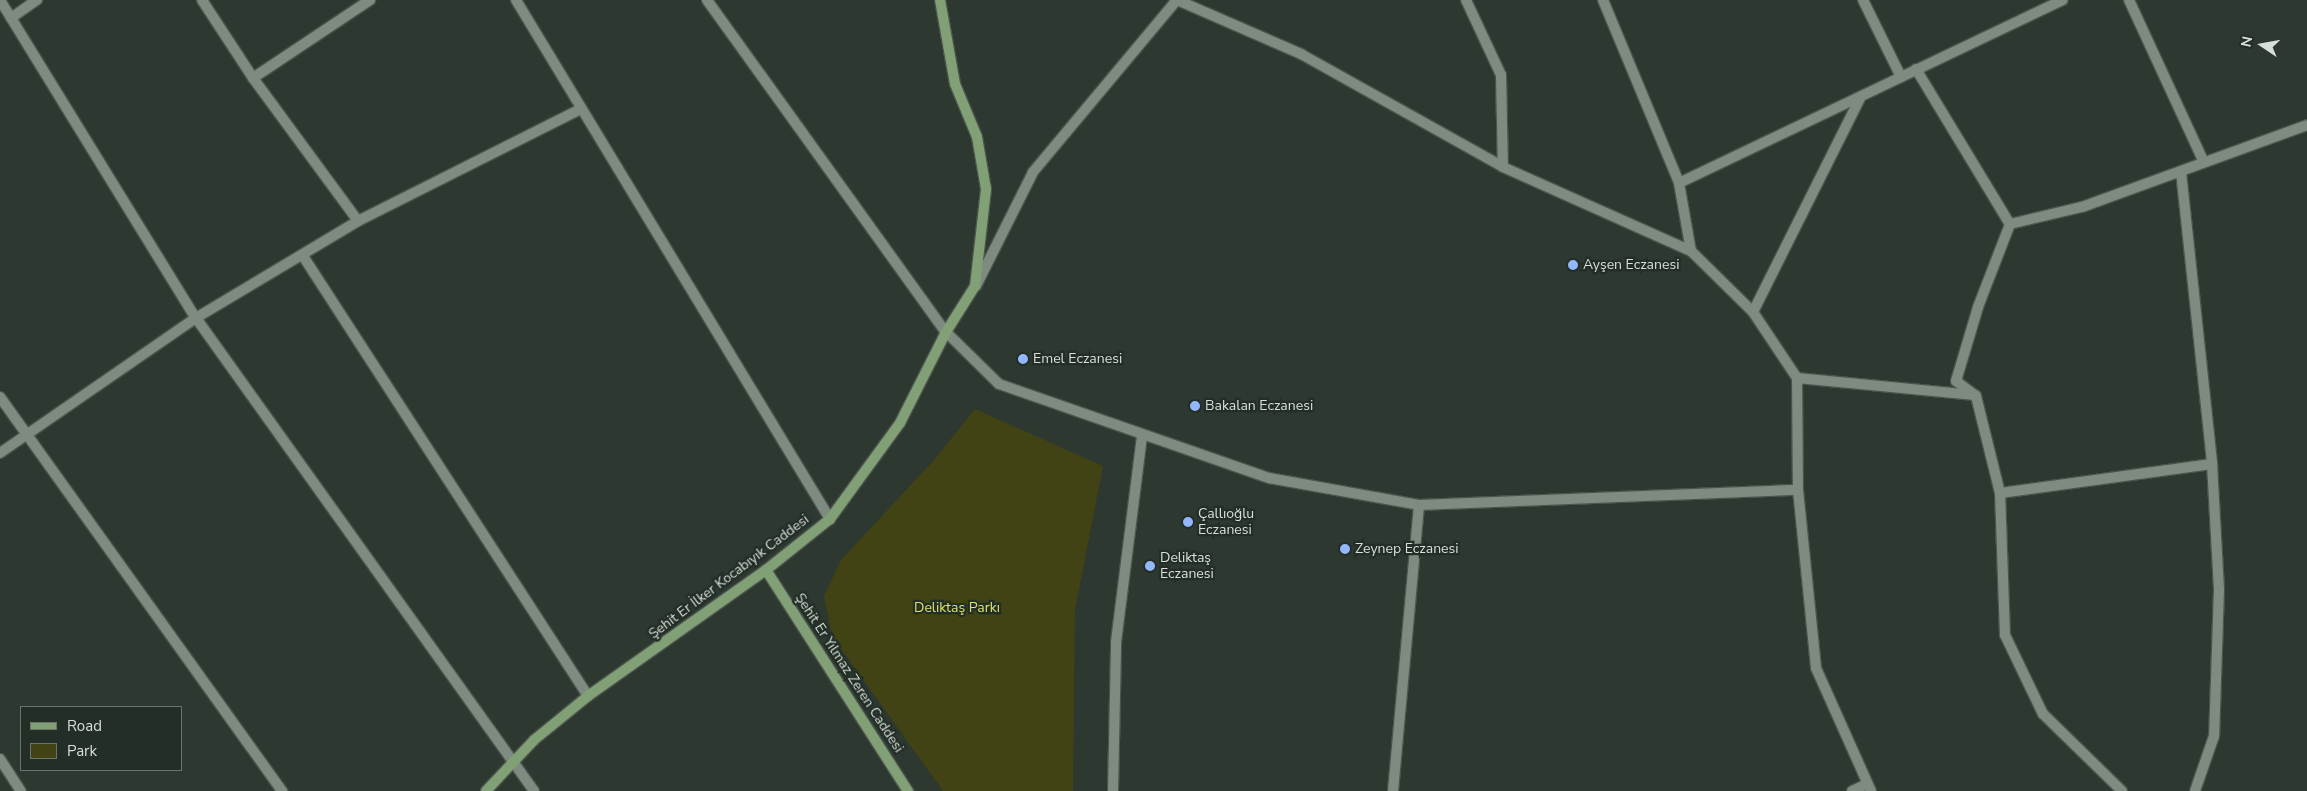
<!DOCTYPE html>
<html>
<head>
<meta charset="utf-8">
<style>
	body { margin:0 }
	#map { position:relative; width:2307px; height:791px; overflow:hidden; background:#2c3830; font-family:"Nunito Sans",sans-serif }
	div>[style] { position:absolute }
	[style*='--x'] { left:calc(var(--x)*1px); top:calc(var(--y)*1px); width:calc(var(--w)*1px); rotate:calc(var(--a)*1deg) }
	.green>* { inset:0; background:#414314 }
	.roads { filter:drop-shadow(1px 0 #4b554e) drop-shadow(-1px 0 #4b554e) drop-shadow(0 1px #4b554e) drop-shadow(0 -1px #4b554e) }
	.street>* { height:10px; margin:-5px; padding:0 5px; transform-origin:5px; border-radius:5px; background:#7d8b81 }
	.secondary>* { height:10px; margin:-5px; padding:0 5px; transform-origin:5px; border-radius:5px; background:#82a075 }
	.dots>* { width:14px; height:14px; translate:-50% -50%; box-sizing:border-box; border:2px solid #222e26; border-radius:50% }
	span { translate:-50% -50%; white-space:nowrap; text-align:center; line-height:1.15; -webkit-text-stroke:4.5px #222e26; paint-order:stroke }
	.poi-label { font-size:14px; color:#d8dfda }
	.left { translate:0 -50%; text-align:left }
	.street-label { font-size:14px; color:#d8dfda }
	.park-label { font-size:14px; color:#d9e068 }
	.legend { position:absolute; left:20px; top:706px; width:162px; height:65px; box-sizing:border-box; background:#222e26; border:1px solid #6b756e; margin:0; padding:6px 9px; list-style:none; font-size:15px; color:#d8dfda }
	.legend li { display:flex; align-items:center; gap:10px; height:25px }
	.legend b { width:25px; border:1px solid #6b756e }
	.north { position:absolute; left:2237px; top:20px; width:50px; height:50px; -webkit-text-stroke:4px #222e26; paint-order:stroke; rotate:282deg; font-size:14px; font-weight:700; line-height:20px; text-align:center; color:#d8dfda }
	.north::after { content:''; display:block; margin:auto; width:18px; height:22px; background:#d8dfda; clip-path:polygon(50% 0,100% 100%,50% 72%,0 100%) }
</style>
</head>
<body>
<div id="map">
	<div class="green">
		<i style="clip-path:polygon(975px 409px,1103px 466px,1075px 610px,1073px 791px,943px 791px,832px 636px,824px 596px,841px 560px,933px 461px)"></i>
	</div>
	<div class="roads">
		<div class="street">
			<i style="--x:0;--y:0;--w:374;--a:58.4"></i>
			<i style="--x:196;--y:318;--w:581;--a:54.45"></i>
			<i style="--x:202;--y:0;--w:93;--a:56.8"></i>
			<i style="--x:253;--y:78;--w:177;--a:53.7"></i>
			<i style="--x:516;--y:0;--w:607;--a:58.83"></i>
			<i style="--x:707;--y:0;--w:409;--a:54.3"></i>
			<i style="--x:946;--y:332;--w:74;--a:44.5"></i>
			<i style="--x:999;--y:384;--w:286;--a:19.2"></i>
			<i style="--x:1269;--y:478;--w:152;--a:10.2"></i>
			<i style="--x:1419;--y:505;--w:379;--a:-2.3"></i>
			<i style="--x:1177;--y:0;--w:135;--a:23.5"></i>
			<i style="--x:1301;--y:54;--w:231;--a:29.2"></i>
			<i style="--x:1503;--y:167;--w:206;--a:24.1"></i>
			<i style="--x:1691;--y:251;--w:87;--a:44.5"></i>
			<i style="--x:1753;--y:312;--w:79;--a:56.3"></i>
			<i style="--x:1797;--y:378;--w:112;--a:89.5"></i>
			<i style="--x:1798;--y:490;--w:179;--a:84.2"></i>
			<i style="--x:1816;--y:668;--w:135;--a:65.9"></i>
			<i style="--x:1466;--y:0;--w:83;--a:65"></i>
			<i style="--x:1501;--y:75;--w:92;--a:88.8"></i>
			<i style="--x:1603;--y:0;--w:198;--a:67.4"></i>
			<i style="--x:1863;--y:0;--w:86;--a:63.7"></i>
			<i style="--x:2129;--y:0;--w:176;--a:65.2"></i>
			<i style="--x:11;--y:18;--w:32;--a:-35"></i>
			<i style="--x:1916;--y:69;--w:181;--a:58.8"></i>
			<i style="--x:253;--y:78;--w:141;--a:-33.7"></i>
			<i style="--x:2181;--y:172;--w:294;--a:83.9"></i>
			<i style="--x:2212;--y:464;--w:125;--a:86.8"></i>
			<i style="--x:2219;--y:589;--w:147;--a:91.9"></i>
			<i style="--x:2214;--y:736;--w:58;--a:109.1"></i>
			<i style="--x:1691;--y:251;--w:69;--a:-100"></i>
			<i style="--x:1679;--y:183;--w:425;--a:-25.5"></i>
			<i style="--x:303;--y:256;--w:524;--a:57.07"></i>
			<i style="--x:976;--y:286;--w:127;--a:-63.4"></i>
			<i style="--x:1033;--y:172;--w:224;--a:-50.1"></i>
			<i style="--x:1753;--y:312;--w:241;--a:-63.4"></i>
			<i style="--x:1797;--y:378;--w:179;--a:5.5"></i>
			<i style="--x:0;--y:397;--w:485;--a:54.4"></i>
			<i style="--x:0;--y:453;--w:238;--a:-34.6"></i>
			<i style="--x:196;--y:318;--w:189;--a:-30.9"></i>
			<i style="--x:358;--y:221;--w:247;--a:-26.7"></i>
			<i style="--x:2000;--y:493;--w:214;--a:-7.8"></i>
			<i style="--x:0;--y:759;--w:38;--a:57"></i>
			<i style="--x:1113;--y:791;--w:149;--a:-88.8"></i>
			<i style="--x:1116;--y:642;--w:209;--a:-82.8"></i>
			<i style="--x:1393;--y:791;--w:287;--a:-84.8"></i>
			<i style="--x:1852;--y:791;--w:17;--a:-25"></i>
			<i style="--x:2122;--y:791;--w:110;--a:-135.7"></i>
			<i style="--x:2043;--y:714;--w:88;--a:-115.7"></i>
			<i style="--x:2005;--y:635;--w:142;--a:-92"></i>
			<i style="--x:2000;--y:493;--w:100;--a:-103.9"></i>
			<i style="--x:1976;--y:396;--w:25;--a:-143"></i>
			<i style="--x:1956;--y:381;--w:77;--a:-73.4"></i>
			<i style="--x:1978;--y:307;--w:89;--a:-68.9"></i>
			<i style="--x:2010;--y:224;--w:74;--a:-13.3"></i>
			<i style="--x:2082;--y:207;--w:239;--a:-20"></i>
		</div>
		<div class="secondary">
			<i style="--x:766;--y:570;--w:263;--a:57.3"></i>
			<i style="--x:486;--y:791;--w:70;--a:-46.7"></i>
			<i style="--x:534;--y:740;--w:70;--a:-39.2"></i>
			<i style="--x:588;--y:696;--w:218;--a:-35.3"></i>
			<i style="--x:766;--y:570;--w:82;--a:-38.6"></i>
			<i style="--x:830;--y:519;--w:119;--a:-53.9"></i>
			<i style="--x:900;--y:423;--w:102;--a:-63.2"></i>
			<i style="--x:946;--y:332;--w:54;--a:-57.8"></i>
			<i style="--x:975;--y:286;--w:98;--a:-83.5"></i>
			<i style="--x:986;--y:189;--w:53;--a:-99.8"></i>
			<i style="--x:977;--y:137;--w:57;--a:-112.5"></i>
			<i style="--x:955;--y:84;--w:85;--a:-100.1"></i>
		</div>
	</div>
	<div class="dots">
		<i style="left:1573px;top:265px;background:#93b7fd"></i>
		<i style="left:1023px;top:359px;background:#93b7fd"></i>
		<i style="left:1195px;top:406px;background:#93b7fd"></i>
		<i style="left:1188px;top:522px;background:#93b7fd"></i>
		<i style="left:1345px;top:549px;background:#93b7fd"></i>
		<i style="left:1150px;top:566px;background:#93b7fd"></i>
	</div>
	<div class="poi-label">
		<span class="left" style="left:1583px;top:265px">Ayşen Eczanesi</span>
		<span class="left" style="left:1033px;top:359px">Emel Eczanesi</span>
		<span class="left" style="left:1205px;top:406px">Bakalan Eczanesi</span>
		<span class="left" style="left:1198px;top:522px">Çallıoğlu<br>Eczanesi</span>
		<span class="left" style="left:1355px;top:549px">Zeynep Eczanesi</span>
		<span class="left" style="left:1160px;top:566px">Deliktaş<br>Eczanesi</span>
	</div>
	<div class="street-label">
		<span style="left:729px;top:577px;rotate:-37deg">Şehit Er İlker Kocabıyık Caddesi</span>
		<span style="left:849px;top:673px;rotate:57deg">Şehit Er Yılmaz Zeren Caddesi</span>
	</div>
	<div class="park-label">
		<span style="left:957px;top:608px">Deliktaş Parkı</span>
	</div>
	<ul class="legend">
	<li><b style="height:6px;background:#82a075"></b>Road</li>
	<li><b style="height:14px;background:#414314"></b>Park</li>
	</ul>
	<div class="north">N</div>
</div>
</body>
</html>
